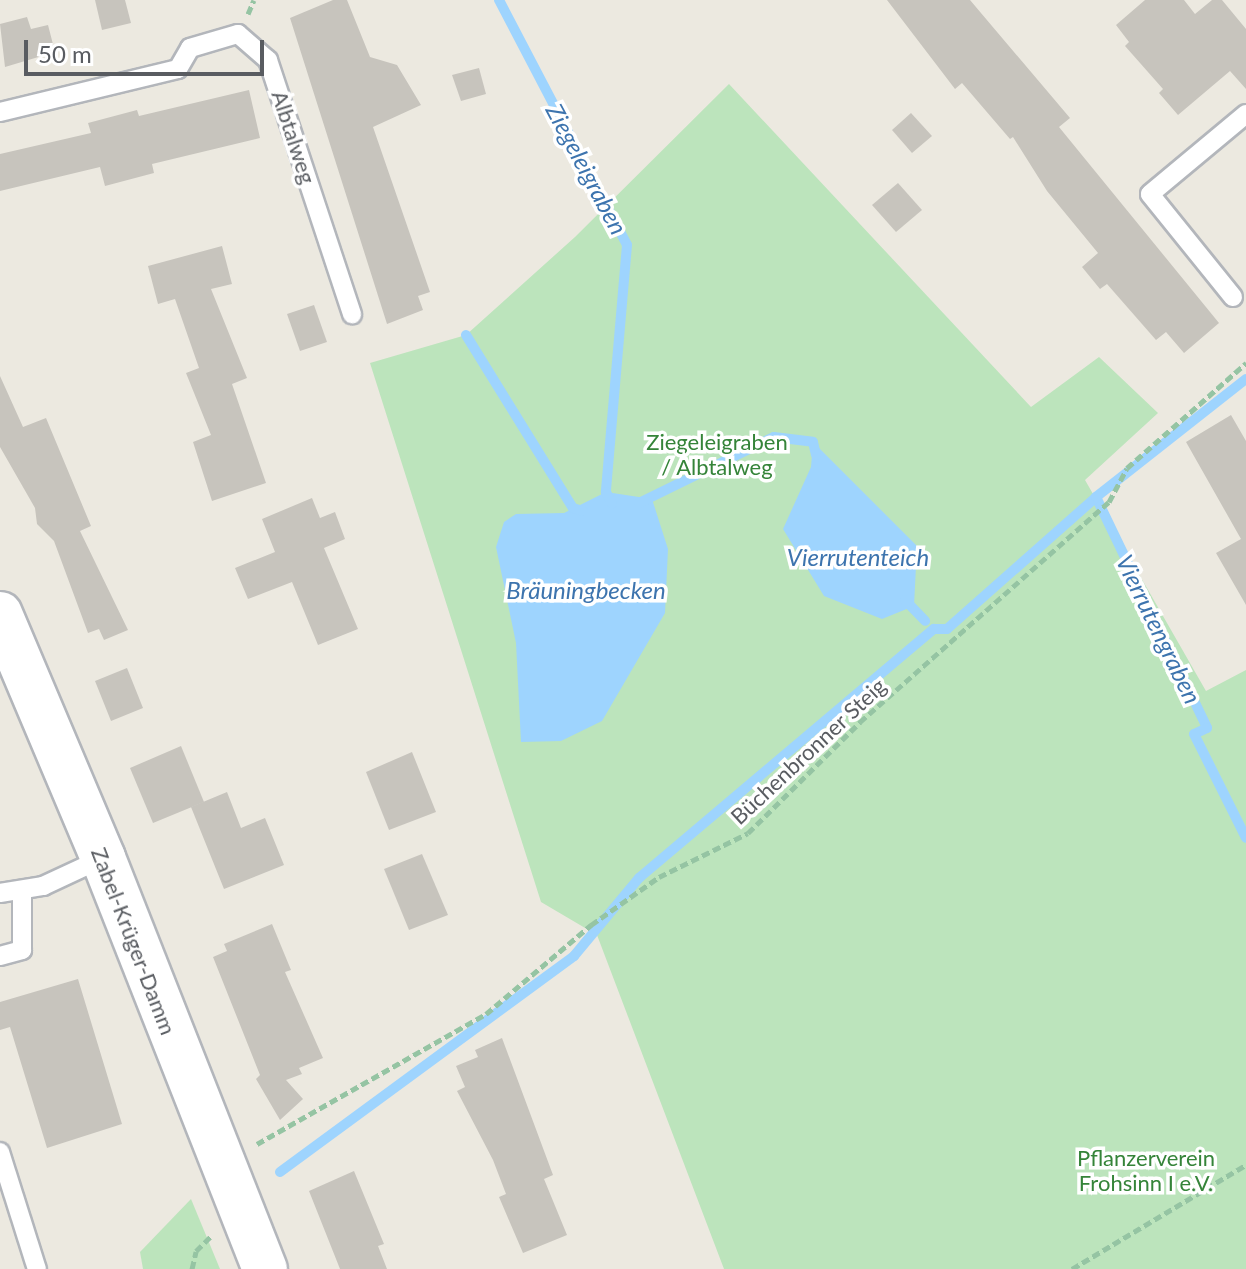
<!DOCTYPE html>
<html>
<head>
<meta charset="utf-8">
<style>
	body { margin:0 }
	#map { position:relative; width:1246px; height:1269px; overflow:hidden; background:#ece9e0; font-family:Lato,sans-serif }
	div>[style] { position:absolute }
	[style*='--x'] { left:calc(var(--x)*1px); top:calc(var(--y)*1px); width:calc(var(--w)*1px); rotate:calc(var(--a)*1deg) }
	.green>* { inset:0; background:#bce4bc }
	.water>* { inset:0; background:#9ed4fe }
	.stream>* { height:10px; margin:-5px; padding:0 5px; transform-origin:5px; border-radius:5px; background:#9ed4fe }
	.building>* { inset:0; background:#c7c4bd }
	.path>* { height:5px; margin-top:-2.5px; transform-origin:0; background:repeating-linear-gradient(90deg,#95c4a3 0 8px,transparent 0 12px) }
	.roads { filter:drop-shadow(2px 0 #b3b6bb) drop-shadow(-2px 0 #b3b6bb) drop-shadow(0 2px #b3b6bb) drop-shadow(0 -2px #b3b6bb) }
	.service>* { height:18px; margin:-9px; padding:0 9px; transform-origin:9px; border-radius:9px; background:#fff }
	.tertiary>* { height:44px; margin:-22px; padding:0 22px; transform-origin:22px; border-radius:22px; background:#fff }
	span { translate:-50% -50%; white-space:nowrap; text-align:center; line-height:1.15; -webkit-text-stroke:7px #fff; paint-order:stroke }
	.street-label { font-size:22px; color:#595c61 }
	.park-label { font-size:22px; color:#358439 }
	.water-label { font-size:24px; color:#3d74ae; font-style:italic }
	.scale { position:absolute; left:24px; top:40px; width:240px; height:36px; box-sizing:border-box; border:4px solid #595c61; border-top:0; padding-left:10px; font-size:24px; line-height:28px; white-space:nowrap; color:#595c61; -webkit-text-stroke:6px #fff; paint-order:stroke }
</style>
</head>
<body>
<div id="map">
	<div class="green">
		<i style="clip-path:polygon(729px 84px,1031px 407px,1099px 357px,1158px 413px,1085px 480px,1206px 691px,1246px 670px,1246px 1269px,724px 1269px,597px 935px,541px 902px,370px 363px,466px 335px,575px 237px)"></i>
		<i style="clip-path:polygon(191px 1199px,220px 1269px,143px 1269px,140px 1252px)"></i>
	</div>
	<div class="water">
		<i style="clip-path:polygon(813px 442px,917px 546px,914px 606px,882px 619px,824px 596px,783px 529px,811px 467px)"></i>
		<i style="clip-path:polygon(606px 492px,652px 499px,668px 549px,665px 613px,602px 721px,561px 741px,521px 742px,516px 643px,496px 547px,504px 522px,516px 514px,564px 513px)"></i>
	</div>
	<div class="stream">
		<i style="--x:499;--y:0;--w:276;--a:62.4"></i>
		<i style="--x:627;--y:245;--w:248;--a:94.9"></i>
		<i style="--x:606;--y:492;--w:13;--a:63"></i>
		<i style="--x:466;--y:335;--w:203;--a:58.3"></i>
		<i style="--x:573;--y:508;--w:10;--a:17"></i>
		<i style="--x:1096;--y:497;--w:256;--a:64.3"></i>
		<i style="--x:1207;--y:728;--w:14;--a:155"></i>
		<i style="--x:1194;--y:734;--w:116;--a:63.4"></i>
		<i style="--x:639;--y:503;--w:150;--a:-26.1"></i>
		<i style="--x:774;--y:437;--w:39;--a:7"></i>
		<i style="--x:813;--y:442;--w:13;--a:77"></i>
		<i style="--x:905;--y:600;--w:29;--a:46"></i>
		<i style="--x:280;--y:1172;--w:365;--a:-36.3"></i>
		<i style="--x:574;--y:956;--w:102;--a:-50.2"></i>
		<i style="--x:639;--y:878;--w:386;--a:-40.2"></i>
		<i style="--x:934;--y:629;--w:13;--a:0"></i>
		<i style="--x:947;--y:629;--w:199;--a:-41.5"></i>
		<i style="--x:1096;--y:497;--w:191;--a:-38.2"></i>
	</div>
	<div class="building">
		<i style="clip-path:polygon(95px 0,125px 0,131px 23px,102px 30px)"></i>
		<i style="clip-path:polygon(333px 0,347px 0,370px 57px,397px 65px,421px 105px,373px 127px,430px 292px,418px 296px,423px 310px,387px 324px,290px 18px)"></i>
		<i style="clip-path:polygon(887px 0,970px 0,1070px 118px,1059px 127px,1219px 323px,1184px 353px,1166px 332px,1156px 340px,1107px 284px,1100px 289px,1082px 267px,1098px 253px,1047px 191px,1013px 137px,1010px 139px,962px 83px,955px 89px)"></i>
		<i style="clip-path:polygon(1145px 0,1184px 0,1195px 14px,1212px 0,1222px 0,1246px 29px,1246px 89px,1230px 71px,1178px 115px,1159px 93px,1163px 89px,1125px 46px,1129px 42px,1116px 25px)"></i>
		<i style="clip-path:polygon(27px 17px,31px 29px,48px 25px,55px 52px,5px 67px,0 24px)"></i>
		<i style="clip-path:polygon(479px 68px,486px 94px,461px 101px,452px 75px)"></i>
		<i style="clip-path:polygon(249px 90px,260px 138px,152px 164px,154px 173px,105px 186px,100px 167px,0 191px,0 154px,91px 133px,88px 123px,137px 110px,139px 116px)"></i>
		<i style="clip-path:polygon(911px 113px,932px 136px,912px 153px,892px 130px)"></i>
		<i style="clip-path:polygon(898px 183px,922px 210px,896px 232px,872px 205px)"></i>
		<i style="clip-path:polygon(222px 246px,232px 284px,211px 289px,247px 378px,232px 384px,266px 483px,212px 501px,193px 442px,211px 435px,186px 373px,199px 368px,175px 299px,158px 304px,148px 266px)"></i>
		<i style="clip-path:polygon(314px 305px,327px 342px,300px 351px,287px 314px)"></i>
		<i style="clip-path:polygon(0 376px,23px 427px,46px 418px,91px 526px,80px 531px,128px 630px,104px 640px,99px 629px,88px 633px,54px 541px,37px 524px,35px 508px,0 447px)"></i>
		<i style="clip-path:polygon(1231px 415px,1246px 441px,1246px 605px,1216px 553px,1241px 539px,1186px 442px)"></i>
		<i style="clip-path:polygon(312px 498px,320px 518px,335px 512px,345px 539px,324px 548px,358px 629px,318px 645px,292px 582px,248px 599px,235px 568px,275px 552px,262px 519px)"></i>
		<i style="clip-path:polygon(127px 668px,143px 708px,111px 721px,95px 681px)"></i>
		<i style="clip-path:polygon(181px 746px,204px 802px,153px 823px,130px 768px)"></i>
		<i style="clip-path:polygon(412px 752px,436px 812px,389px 830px,366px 772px)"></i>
		<i style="clip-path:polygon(227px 792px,241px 828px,265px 818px,284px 865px,224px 889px,191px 807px)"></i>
		<i style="clip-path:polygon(422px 854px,448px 915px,409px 930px,384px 869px)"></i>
		<i style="clip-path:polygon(272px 924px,291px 970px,285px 972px,323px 1058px,299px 1068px,302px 1074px,286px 1080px,303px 1099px,280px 1120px,256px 1079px,260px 1075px,213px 957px,227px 951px,224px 944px)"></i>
		<i style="clip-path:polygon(78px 979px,122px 1124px,47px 1148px,10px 1027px,0 1030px,0 1002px)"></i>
		<i style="clip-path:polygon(502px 1038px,553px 1175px,544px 1179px,567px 1235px,523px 1253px,499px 1197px,506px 1194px,493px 1160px,457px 1091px,465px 1087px,456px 1066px,478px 1057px,475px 1050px)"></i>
		<i style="clip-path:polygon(354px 1171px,384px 1244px,378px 1246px,387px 1269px,340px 1269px,309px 1191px)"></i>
	</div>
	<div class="path">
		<i style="--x:248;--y:14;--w:15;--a:-67"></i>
		<i style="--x:257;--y:1144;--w:263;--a:-29.6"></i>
		<i style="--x:486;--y:1014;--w:138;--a:-40.3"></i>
		<i style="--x:591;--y:925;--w:83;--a:-35.2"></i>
		<i style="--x:659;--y:877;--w:99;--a:-26.3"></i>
		<i style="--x:748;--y:833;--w:158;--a:-44.7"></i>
		<i style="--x:860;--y:722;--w:332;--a:-41.5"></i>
		<i style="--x:1109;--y:502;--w:38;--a:-62"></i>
		<i style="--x:1127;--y:468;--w:159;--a:-41.4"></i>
		<i style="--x:192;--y:1269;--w:18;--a:-77"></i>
		<i style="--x:196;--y:1251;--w:21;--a:-45"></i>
		<i style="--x:1072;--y:1269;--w:203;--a:-30.9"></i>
	</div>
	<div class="roads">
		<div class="service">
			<i style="--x:0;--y:112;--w:183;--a:-13.6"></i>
			<i style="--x:178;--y:69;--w:24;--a:-60"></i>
			<i style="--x:190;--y:48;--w:50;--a:-16.3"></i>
			<i style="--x:238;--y:34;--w:40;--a:41"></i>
			<i style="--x:268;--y:60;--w:268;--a:71.7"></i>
			<i style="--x:1233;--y:297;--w:132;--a:-128.9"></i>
			<i style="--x:1150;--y:194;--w:125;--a:-39.8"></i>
			<i style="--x:0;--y:893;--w:44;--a:-9.2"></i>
			<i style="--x:43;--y:886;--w:66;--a:-25"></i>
			<i style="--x:0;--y:956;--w:23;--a:-15"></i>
			<i style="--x:22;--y:950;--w:58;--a:-90"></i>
			<i style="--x:0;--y:1152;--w:123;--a:72.5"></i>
		</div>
		<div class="tertiary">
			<i style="--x:0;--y:614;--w:265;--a:67.1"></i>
			<i style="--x:103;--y:858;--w:442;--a:68.5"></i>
		</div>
	</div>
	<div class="street-label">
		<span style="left:294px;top:137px;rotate:72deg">Albtalweg</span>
		<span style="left:808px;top:751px;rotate:-43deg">Büchenbronner Steig</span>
		<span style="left:134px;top:941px;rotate:69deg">Zabel-Krüger-Damm</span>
	</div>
	<div class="park-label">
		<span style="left:717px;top:454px">Ziegeleigraben<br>/ Albtalweg</span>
		<span style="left:1146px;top:1170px">Pflanzerverein<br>Frohsinn I e.V.</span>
	</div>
	<div class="water-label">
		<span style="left:587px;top:169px;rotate:62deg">Ziegeleigraben</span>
		<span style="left:858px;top:557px">Vierrutenteich</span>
		<span style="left:586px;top:590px">Bräuningbecken</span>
		<span style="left:1159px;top:629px;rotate:64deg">Vierrutengraben</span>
	</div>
	<div class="scale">50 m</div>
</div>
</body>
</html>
